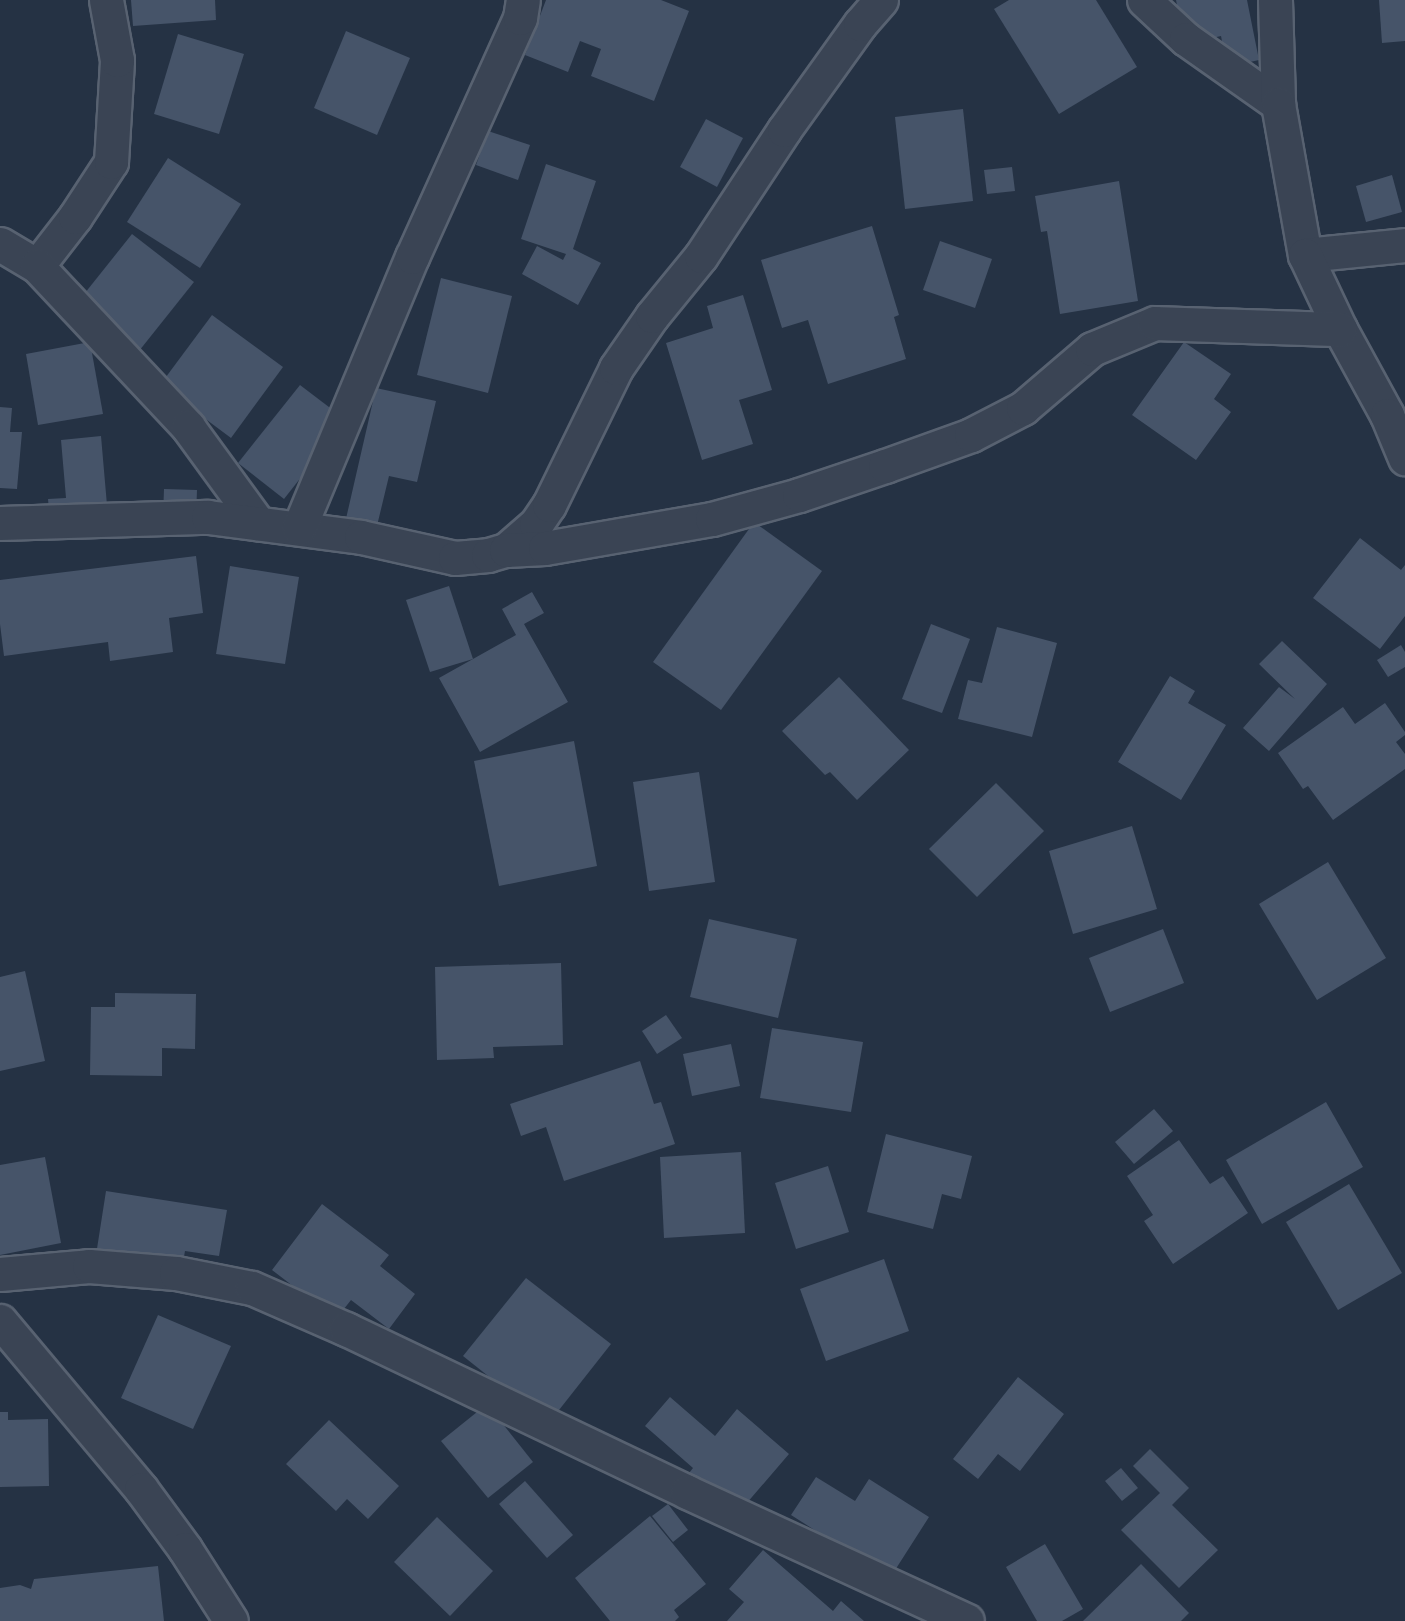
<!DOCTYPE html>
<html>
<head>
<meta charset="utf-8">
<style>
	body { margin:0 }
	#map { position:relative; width:1405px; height:1621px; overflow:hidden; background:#253244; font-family:"Fira Sans Condensed",sans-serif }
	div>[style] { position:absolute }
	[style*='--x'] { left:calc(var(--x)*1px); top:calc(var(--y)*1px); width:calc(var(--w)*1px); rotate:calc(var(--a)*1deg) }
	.building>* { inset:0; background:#465469 }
	.roads { filter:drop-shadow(2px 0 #586271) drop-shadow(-2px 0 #586271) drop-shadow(0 2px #586271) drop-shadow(0 -2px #586271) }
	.minor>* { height:33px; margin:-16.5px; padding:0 16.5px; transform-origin:16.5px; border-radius:16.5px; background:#3a4454 }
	span { translate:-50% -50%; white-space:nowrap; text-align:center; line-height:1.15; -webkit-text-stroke:4.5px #1f2939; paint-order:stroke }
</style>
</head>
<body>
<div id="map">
	<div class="building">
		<i style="clip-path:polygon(131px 0,215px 0,216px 20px,133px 26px)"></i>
		<i style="clip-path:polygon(546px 0,661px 0,689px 11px,654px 101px,591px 76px,601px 49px,580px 41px,568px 72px,525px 55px)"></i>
		<i style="clip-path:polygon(1009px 0,1096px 0,1137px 67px,1059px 114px,994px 9px)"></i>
		<i style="clip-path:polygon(1176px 0,1247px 0,1259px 60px,1227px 67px,1221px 36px,1185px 44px)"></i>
		<i style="clip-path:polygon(1379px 0,1405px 0,1405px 41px,1382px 43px)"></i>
		<i style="clip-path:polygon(346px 31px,410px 58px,377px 135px,314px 108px)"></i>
		<i style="clip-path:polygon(178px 34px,244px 54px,219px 134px,154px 114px)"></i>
		<i style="clip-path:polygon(963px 109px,973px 201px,905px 209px,895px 117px)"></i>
		<i style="clip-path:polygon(706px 119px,743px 138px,717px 187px,680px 167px)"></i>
		<i style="clip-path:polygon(488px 131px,530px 145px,518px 180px,476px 165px)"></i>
		<i style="clip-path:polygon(168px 158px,241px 204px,200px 268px,127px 222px)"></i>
		<i style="clip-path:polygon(546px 164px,596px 181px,573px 249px,601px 263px,578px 305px,522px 274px,537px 246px,563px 260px,566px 254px,521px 239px)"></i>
		<i style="clip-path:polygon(1012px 167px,1015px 191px,987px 194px,984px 170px)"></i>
		<i style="clip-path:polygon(1392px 175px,1402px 212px,1366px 222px,1356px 186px)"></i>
		<i style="clip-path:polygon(1119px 181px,1138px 301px,1060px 314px,1047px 231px,1041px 232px,1035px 196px)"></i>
		<i style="clip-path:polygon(872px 226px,899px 315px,894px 317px,906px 359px,828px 384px,808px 320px,782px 328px,761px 260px)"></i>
		<i style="clip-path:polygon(132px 234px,194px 282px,139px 351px,77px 303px)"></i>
		<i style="clip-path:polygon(940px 241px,992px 259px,975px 308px,923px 290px)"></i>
		<i style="clip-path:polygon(441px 278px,512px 296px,488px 393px,417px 375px)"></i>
		<i style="clip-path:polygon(743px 295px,772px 390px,739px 400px,753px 444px,702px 460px,666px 343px,713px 328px,707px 306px)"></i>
		<i style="clip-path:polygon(212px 315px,283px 367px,231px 438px,160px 385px)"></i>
		<i style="clip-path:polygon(90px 342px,103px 414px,38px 425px,26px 354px)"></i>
		<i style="clip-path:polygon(1184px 342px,1231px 374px,1214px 399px,1231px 412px,1196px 460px,1132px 415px)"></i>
		<i style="clip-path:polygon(300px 385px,346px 420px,284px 499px,238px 463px)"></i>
		<i style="clip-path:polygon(376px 388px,436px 401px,417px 482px,389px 476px,376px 530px,345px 523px)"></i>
		<i style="clip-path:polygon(0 407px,12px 408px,10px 432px,22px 432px,17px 489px,0 488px)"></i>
		<i style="clip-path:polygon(101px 436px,109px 528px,51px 533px,48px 499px,66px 498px,61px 440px)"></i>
		<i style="clip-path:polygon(164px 489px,197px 490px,196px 518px,163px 517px)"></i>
		<i style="clip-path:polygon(754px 522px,822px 571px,721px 710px,653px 662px)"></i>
		<i style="clip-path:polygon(1360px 538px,1401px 570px,1405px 565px,1405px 616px,1380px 649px,1313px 598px)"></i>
		<i style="clip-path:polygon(196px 556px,203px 613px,169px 618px,173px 652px,110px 661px,108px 642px,4px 656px,0 624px,0 580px)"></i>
		<i style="clip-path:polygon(230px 566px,299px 577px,285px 664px,216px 654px)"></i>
		<i style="clip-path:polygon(449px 586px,473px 659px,430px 672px,406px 600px)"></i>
		<i style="clip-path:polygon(532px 592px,544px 613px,524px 624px,568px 702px,480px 752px,439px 678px,516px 635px,502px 609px)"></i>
		<i style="clip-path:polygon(931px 624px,970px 639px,942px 713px,902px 699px)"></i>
		<i style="clip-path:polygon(997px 627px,1057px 643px,1032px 737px,958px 719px,968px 680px,982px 683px)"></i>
		<i style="clip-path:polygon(1282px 641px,1327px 684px,1269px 751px,1243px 728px,1279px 687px,1295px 699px,1259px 664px)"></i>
		<i style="clip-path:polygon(1401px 645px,1405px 652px,1405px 667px,1388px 677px,1377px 660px)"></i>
		<i style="clip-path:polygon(1170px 676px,1195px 691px,1188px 703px,1226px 725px,1181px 800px,1118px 762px)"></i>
		<i style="clip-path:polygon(839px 677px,909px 750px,857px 800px,830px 772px,825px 775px,782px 731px)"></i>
		<i style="clip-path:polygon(1385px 703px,1405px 732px,1405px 735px,1396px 742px,1405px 754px,1405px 769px,1333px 820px,1308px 786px,1303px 789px,1278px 753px,1343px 707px,1355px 724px)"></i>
		<i style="clip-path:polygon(574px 741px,597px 866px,499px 886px,474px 761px)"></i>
		<i style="clip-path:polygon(699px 772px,715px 882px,649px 891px,633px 782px)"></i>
		<i style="clip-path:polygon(996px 783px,1044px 831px,977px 897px,929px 849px)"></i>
		<i style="clip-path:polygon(1132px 826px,1157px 909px,1073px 934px,1049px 851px)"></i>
		<i style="clip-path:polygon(1328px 862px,1386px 958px,1317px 1000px,1259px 904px)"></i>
		<i style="clip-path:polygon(709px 919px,797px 939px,778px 1018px,690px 997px)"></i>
		<i style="clip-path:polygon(1163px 929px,1184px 983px,1110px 1012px,1089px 958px)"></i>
		<i style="clip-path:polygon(561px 963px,563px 1045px,493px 1047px,494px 1058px,437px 1060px,435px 967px)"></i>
		<i style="clip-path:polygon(25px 971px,45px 1061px,0 1071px,0 977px)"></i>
		<i style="clip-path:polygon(115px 993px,196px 994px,195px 1049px,162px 1048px,162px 1076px,90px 1075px,91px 1007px,115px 1007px)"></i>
		<i style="clip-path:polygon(666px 1015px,682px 1038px,657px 1054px,642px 1031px)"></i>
		<i style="clip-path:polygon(772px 1028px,863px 1042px,851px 1112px,760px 1098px)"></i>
		<i style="clip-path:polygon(731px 1044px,740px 1086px,692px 1096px,683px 1054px)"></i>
		<i style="clip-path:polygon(640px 1061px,654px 1104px,661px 1102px,675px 1144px,564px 1181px,546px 1127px,521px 1136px,510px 1104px)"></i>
		<i style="clip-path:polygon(1326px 1102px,1363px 1167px,1262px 1224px,1226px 1160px)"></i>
		<i style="clip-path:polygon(1154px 1109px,1173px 1131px,1134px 1164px,1115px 1142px)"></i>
		<i style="clip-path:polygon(886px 1134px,972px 1156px,961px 1199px,942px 1194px,933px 1229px,867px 1212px)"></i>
		<i style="clip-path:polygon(1179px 1140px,1210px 1184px,1223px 1176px,1248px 1213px,1173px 1264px,1144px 1221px,1153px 1215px,1127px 1176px)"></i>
		<i style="clip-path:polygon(741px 1152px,745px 1233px,664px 1238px,660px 1157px)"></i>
		<i style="clip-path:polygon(45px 1157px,61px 1243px,0 1255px,0 1165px)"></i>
		<i style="clip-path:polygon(828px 1166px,849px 1232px,796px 1249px,775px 1183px)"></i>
		<i style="clip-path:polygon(1349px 1184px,1402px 1273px,1338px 1310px,1286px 1222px)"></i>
		<i style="clip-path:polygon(106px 1191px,227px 1210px,219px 1256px,185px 1251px,182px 1268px,96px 1255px)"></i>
		<i style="clip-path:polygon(322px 1204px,389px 1255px,380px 1266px,415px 1294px,389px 1329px,351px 1300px,336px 1319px,272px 1270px)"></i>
		<i style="clip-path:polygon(884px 1259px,909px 1331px,826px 1361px,800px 1289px)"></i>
		<i style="clip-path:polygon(526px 1278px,611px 1344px,548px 1424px,463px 1356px)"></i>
		<i style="clip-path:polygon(158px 1315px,231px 1346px,193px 1429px,121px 1398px)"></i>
		<i style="clip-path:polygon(1018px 1377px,1064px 1414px,1020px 1471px,998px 1454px,978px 1479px,953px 1459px)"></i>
		<i style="clip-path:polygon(670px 1397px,715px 1436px,737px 1409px,789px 1454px,734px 1518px,686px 1477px,693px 1468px,645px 1426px)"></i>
		<i style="clip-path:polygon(487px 1404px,533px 1462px,488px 1498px,441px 1441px)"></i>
		<i style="clip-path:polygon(0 1412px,8px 1412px,8px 1420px,48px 1419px,49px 1486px,0 1487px)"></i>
		<i style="clip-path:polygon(329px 1420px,399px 1486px,368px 1519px,347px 1499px,336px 1511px,286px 1464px)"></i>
		<i style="clip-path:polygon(1150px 1449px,1189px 1488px,1172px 1505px,1218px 1550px,1179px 1588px,1121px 1530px,1160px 1493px,1133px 1466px)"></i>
		<i style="clip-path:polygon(1121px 1468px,1138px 1488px,1122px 1501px,1105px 1481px)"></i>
		<i style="clip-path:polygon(816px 1477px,855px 1501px,869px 1479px,929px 1517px,890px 1578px,791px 1515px)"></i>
		<i style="clip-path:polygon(525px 1481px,573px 1535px,547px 1558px,499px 1504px)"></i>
		<i style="clip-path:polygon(668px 1504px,688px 1530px,673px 1542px,652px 1516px)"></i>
		<i style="clip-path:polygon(650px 1516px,706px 1584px,674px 1610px,679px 1617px,675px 1621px,610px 1621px,575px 1578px)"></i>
		<i style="clip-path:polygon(437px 1517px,493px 1571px,450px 1616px,394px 1562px)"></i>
		<i style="clip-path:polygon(1045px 1544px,1083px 1609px,1062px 1621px,1037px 1621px,1006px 1567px)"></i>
		<i style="clip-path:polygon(763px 1550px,833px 1611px,841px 1601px,864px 1621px,727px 1621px,744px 1602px,729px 1589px)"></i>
		<i style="clip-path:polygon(1141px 1564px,1189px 1613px,1181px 1621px,1083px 1621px)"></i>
		<i style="clip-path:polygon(158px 1566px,164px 1621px,0 1621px,0 1588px,20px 1585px,31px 1589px,34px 1579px)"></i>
	</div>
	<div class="roads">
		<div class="minor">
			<i style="--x:1144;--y:0;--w:57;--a:42.9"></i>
			<i style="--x:1186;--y:39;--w:113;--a:35.2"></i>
			<i style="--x:1275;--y:0;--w:104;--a:88.3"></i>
			<i style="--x:1278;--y:104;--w:153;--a:79.9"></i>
			<i style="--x:1305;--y:255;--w:100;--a:-5.7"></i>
			<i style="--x:0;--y:244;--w:43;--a:30.7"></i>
			<i style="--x:37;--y:266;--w:62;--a:-52.2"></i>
			<i style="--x:75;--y:217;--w:66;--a:-56.8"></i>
			<i style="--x:111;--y:162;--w:102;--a:-86.6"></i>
			<i style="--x:117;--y:60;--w:61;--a:-100.4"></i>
			<i style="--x:1305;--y:255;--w:82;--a:64.7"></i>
			<i style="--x:1340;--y:329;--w:98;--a:61.3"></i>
			<i style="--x:1387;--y:415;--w:47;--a:67.3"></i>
			<i style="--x:37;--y:266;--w:221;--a:46.8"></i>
			<i style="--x:188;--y:427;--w:119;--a:53.9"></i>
			<i style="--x:0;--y:523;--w:208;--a:-1.7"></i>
			<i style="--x:208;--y:517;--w:154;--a:7.4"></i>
			<i style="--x:361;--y:537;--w:96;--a:12.6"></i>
			<i style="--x:455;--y:558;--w:33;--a:-5"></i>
			<i style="--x:488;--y:555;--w:19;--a:-16"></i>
			<i style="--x:506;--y:550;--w:40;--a:-41"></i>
			<i style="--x:536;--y:524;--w:23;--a:-56"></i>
			<i style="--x:549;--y:505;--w:153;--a:-63.9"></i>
			<i style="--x:616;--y:368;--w:63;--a:-55.3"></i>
			<i style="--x:652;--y:316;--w:77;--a:-50.8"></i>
			<i style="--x:701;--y:256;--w:151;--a:-56.6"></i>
			<i style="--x:784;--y:130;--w:130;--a:-54.4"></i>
			<i style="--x:860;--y:24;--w:32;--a:-49"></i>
			<i style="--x:299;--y:528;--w:294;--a:-67.4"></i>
			<i style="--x:412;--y:257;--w:262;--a:-65.7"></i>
			<i style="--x:520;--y:18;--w:18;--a:-81"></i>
			<i style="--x:506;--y:550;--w:39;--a:-3"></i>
			<i style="--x:545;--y:548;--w:169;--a:-9.9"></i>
			<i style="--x:712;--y:519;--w:90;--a:-15.4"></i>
			<i style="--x:799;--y:495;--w:91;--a:-18.6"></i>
			<i style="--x:885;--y:466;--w:91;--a:-19.8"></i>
			<i style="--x:971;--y:435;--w:59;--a:-27.4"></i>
			<i style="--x:1023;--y:408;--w:91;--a:-40.5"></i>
			<i style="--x:1092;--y:349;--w:68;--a:-22.4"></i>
			<i style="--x:1155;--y:323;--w:185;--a:1.9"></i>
			<i style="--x:0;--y:1274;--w:89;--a:-5.1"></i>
			<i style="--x:89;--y:1266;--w:87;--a:4.6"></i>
			<i style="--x:176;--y:1273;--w:77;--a:11.2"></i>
			<i style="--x:252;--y:1288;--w:103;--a:23.6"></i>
			<i style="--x:346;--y:1329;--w:378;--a:25.5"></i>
			<i style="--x:687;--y:1492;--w:308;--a:24.7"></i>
			<i style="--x:0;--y:1321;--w:219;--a:50"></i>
			<i style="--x:141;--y:1489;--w:74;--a:53.7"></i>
			<i style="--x:185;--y:1549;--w:85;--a:57.4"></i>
		</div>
	</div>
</div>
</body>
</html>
